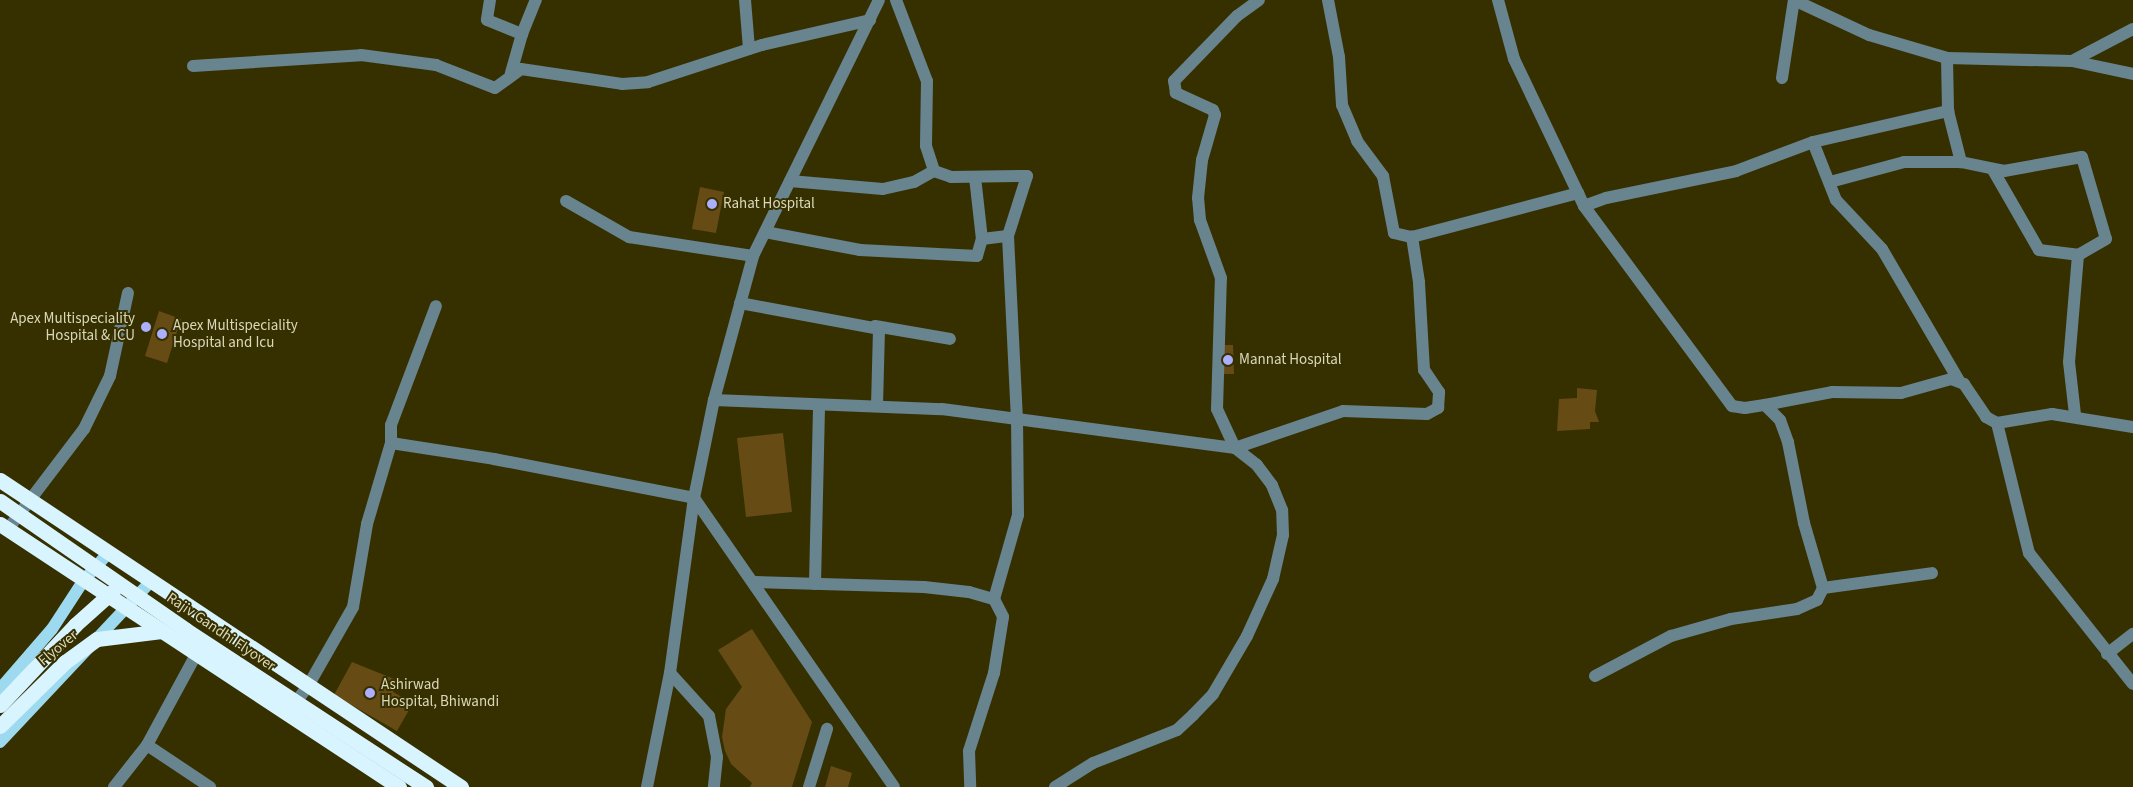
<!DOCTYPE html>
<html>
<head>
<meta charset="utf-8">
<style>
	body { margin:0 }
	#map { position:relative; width:2133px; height:787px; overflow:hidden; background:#363000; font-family:"Source Sans 3",sans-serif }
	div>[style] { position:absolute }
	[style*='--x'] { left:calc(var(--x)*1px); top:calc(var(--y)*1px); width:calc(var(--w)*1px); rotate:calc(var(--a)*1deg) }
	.building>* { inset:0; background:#664b14 }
	.minor>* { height:12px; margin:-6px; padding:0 6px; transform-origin:6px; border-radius:6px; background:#68848f }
	.major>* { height:12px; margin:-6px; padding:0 6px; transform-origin:6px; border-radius:6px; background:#9ddaef }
	.highway>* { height:15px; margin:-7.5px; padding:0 7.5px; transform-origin:7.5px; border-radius:7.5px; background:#d8f4fe }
	.dots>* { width:14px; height:14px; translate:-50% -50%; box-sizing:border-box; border:2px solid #363000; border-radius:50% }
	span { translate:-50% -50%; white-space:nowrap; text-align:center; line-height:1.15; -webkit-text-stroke:4px #363000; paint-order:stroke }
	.poi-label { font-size:15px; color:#dbd8ba }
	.left { translate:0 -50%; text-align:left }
	.right { translate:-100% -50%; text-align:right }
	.street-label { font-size:15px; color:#dbd8ba }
</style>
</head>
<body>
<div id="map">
	<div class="building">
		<i style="clip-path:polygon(700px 187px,724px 192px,716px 233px,692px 229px)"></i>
		<i style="clip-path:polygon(159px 311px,181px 319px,167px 363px,145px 356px)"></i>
		<i style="clip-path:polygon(1222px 345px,1233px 345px,1234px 374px,1223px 374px)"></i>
		<i style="clip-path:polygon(1577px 388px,1597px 390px,1595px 411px,1599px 422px,1590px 422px,1590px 429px,1557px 431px,1559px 399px,1577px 398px)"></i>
		<i style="clip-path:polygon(783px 433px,792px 512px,746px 517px,737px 438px)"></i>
		<i style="clip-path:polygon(752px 629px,812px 722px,792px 787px,750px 787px,752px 783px,731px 764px,725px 751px,722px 737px,726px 709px,742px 687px,718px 650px)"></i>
		<i style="clip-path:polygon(352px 662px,399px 681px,393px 692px,413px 703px,397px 731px,334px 695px)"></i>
		<i style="clip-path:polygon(831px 766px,852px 773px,848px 787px,825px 787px)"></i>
	</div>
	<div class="minor">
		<i style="--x:490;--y:0;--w:20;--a:99"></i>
		<i style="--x:487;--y:20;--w:38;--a:22"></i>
		<i style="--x:522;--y:34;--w:41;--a:105.8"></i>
		<i style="--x:745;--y:0;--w:49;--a:85.3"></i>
		<i style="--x:896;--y:0;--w:87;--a:69.1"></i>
		<i style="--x:927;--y:81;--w:65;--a:90.9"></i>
		<i style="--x:926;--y:146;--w:26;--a:72"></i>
		<i style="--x:934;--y:171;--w:18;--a:19"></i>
		<i style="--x:951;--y:177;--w:76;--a:-0.8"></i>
		<i style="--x:1027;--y:176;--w:63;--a:107.6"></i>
		<i style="--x:1008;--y:236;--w:182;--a:87.2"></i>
		<i style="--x:1017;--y:418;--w:97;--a:89.4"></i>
		<i style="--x:1018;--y:515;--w:87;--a:105.9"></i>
		<i style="--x:1328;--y:0;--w:58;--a:79.1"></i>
		<i style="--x:1339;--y:57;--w:48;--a:86.4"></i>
		<i style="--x:1342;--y:105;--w:39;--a:67"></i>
		<i style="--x:1357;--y:141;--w:44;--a:53.4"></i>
		<i style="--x:1383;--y:176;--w:58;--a:79.1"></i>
		<i style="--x:1394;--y:233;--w:18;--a:13"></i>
		<i style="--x:1412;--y:237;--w:172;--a:-14.8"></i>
		<i style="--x:1498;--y:0;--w:61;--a:74.8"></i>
		<i style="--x:1514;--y:59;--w:163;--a:64.5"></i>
		<i style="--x:1584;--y:206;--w:249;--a:53.5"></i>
		<i style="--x:1732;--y:406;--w:13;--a:9"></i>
		<i style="--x:1745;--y:408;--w:20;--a:-9"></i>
		<i style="--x:1765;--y:405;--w:68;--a:-11"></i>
		<i style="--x:1832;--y:392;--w:69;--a:0.8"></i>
		<i style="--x:1901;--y:393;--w:52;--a:-15.6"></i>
		<i style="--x:1951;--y:379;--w:14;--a:21"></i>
		<i style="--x:1964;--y:384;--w:40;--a:56"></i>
		<i style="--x:1986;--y:417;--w:13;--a:29"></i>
		<i style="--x:1997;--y:423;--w:56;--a:-9.3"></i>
		<i style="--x:2052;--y:414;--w:82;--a:9.1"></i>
		<i style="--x:1794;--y:0;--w:83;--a:25"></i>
		<i style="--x:1869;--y:35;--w:81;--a:16.4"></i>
		<i style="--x:1947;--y:58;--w:125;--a:1.4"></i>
		<i style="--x:2072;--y:61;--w:62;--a:12"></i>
		<i style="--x:522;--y:34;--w:37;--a:-68"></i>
		<i style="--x:1947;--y:58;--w:53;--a:88.9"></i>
		<i style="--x:1948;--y:111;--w:53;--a:75.7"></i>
		<i style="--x:2072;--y:61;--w:69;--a:-27.7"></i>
		<i style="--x:193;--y:66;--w:168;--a:-3.7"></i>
		<i style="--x:361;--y:55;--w:76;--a:7.6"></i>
		<i style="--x:436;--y:65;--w:63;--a:21.3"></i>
		<i style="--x:495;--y:88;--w:32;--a:-36"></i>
		<i style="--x:521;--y:69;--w:102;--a:8.4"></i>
		<i style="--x:622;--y:84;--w:26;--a:-4"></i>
		<i style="--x:648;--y:82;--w:120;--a:-18"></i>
		<i style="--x:762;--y:45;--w:111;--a:-13"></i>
		<i style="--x:1782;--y:78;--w:79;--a:-81.3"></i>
		<i style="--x:1813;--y:142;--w:62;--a:68.4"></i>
		<i style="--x:1836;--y:200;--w:67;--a:46.8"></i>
		<i style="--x:1882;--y:249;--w:153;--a:59.7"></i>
		<i style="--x:1993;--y:170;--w:92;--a:60.1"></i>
		<i style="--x:2039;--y:250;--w:39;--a:7"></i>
		<i style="--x:2078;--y:255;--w:107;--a:94.8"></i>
		<i style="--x:2069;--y:362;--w:53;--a:83.5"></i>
		<i style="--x:975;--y:177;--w:62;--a:83.6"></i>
		<i style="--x:982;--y:239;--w:26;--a:-7"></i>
		<i style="--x:790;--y:181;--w:93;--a:4.9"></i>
		<i style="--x:883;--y:189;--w:32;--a:-13"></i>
		<i style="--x:914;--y:182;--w:23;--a:-29"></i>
		<i style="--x:1830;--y:182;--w:77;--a:-15.1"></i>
		<i style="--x:1904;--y:162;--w:57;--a:0"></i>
		<i style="--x:1961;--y:162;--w:44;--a:11.8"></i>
		<i style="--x:2004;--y:171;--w:79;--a:-10.2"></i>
		<i style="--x:2082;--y:157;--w:85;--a:73.7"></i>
		<i style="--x:2106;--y:239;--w:32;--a:150"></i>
		<i style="--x:566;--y:201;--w:73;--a:29.7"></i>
		<i style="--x:629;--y:237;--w:125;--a:8.7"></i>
		<i style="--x:1584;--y:206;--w:23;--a:-20"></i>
		<i style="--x:1606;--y:198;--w:133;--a:-11.7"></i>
		<i style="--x:1736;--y:171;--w:82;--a:-20.6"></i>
		<i style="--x:1813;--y:142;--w:139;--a:-12.9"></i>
		<i style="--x:765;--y:232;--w:97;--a:10.7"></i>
		<i style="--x:860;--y:250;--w:117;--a:2.9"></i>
		<i style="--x:977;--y:256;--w:18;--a:-74"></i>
		<i style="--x:740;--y:303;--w:141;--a:10.6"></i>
		<i style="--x:879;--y:329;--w:77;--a:91.5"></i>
		<i style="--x:875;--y:326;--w:76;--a:9.8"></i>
		<i style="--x:714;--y:400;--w:228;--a:2.3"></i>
		<i style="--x:942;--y:409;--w:296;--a:7.6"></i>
		<i style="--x:1235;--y:448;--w:114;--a:-18.9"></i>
		<i style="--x:1343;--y:411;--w:84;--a:2"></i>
		<i style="--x:1427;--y:414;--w:13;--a:-29"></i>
		<i style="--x:1438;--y:408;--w:16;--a:-86"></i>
		<i style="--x:1439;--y:392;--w:27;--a:-124"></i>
		<i style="--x:1424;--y:370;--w:88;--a:-93.3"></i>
		<i style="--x:1419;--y:282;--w:46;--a:-98.8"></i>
		<i style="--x:1997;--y:423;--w:134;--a:76.2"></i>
		<i style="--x:2029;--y:553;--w:167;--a:51.6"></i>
		<i style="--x:391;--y:443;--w:104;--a:8.8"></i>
		<i style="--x:494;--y:459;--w:204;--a:11"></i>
		<i style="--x:694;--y:498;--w:351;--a:55.3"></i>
		<i style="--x:8;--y:529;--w:126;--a:-52.8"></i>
		<i style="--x:84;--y:429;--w:59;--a:-63.9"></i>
		<i style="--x:110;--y:376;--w:85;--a:-77.8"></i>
		<i style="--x:755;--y:582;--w:169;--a:1.7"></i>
		<i style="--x:924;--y:587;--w:45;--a:6.3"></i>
		<i style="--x:969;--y:592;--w:26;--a:16"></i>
		<i style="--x:994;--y:599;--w:20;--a:63"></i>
		<i style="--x:1003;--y:617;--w:57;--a:99.1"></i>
		<i style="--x:994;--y:673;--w:82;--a:107.8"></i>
		<i style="--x:969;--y:751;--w:36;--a:88"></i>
		<i style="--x:815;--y:584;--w:179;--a:-88.7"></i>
		<i style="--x:1823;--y:588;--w:110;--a:-7.8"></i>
		<i style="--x:2107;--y:654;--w:33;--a:-38"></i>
		<i style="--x:670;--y:673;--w:58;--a:47.8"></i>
		<i style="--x:709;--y:716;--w:42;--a:79"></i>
		<i style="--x:717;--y:757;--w:30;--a:96"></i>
		<i style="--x:1595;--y:676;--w:86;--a:-27.8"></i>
		<i style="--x:1671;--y:636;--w:62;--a:-15.8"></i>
		<i style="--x:1731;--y:619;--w:67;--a:-8.6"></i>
		<i style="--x:1797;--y:609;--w:22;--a:-24"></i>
		<i style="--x:1817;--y:600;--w:13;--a:-63"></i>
		<i style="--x:1823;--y:588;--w:68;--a:-106.3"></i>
		<i style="--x:1804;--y:523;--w:83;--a:-101.2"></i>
		<i style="--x:1788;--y:442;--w:23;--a:-110"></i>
		<i style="--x:1780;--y:420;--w:21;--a:-135"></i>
		<i style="--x:291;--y:708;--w:28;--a:-52"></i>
		<i style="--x:308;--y:686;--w:91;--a:-60.3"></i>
		<i style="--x:353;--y:607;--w:84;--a:-80.4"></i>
		<i style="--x:367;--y:524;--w:84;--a:-73.5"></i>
		<i style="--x:391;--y:443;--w:18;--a:-90"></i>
		<i style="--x:391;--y:425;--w:127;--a:-69.3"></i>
		<i style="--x:147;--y:745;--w:76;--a:33.7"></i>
		<i style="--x:114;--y:787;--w:53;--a:-51.8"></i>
		<i style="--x:147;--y:745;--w:105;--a:-61.5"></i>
		<i style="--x:647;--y:787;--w:116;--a:-78.6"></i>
		<i style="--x:670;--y:673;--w:177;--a:-82.2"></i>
		<i style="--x:694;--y:498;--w:100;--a:-78.5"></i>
		<i style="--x:714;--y:400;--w:149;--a:-74.8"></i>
		<i style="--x:753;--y:256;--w:285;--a:-63.8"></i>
		<i style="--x:809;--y:787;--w:61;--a:-72.8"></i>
		<i style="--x:1055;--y:787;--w:45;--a:-32.3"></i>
		<i style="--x:1093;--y:763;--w:90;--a:-21.4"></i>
		<i style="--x:1177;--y:730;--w:22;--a:-43"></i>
		<i style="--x:1193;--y:715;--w:29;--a:-46"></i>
		<i style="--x:1213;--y:694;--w:67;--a:-59.6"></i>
		<i style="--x:1247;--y:636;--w:63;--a:-65.5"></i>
		<i style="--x:1273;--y:579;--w:45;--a:-77.2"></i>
		<i style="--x:1283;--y:535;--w:25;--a:-92"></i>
		<i style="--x:1282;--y:510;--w:27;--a:-112"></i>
		<i style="--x:1272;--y:485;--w:25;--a:-127"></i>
		<i style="--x:1257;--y:465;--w:28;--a:-142"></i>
		<i style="--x:1235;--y:448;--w:43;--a:-114.8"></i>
		<i style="--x:1217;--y:409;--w:131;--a:-88.3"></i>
		<i style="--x:1221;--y:278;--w:62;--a:-109.9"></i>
		<i style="--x:1200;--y:220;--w:22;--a:-95"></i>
		<i style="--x:1198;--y:198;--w:38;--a:-84"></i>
		<i style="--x:1202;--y:160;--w:47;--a:-73.9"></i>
		<i style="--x:1215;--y:115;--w:5;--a:-112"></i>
		<i style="--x:1213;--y:110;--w:41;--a:-155.3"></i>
		<i style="--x:1176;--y:93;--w:12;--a:-99"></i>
		<i style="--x:1174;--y:81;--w:91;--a:-45.9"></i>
		<i style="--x:1237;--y:16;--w:27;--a:-36"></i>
	</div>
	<div class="major">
		<i style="--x:0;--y:689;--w:79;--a:-49.1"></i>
		<i style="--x:52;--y:629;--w:59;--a:-56.9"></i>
		<i style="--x:84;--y:580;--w:36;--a:-48"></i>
		<i style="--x:0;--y:742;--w:219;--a:-46.8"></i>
	</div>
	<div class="highway">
		<i style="--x:0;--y:480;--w:554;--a:33.66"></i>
		<i style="--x:0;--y:501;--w:226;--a:34.7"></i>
		<i style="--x:186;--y:630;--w:287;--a:33.2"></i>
		<i style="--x:0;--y:524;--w:478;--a:33.4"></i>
		<i style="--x:0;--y:705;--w:110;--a:-46.8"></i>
		<i style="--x:75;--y:625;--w:51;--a:-41.8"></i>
		<i style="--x:0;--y:726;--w:91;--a:-44.6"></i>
		<i style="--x:65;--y:662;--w:39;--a:-36"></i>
		<i style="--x:97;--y:639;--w:65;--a:-7"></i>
	</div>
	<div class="dots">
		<i style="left:712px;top:204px;background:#acaffb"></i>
		<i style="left:146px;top:327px;background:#acaffb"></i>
		<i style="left:162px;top:334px;background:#acaffb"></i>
		<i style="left:1228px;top:360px;background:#acaffb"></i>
		<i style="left:370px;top:693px;background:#acaffb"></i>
	</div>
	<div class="poi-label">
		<span class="left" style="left:723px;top:204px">Rahat Hospital</span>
		<span class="right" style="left:135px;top:327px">Apex Multispeciality<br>Hospital &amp; ICU</span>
		<span class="left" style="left:173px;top:334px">Apex Multispeciality<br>Hospital and Icu</span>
		<span class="left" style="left:1239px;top:360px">Mannat Hospital</span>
		<span class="left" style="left:381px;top:693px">Ashirwad<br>Hospital, Bhiwandi</span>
	</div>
	<div class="street-label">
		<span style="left:221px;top:632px;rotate:34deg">Rajiv Gandhi Flyover</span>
		<span style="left:58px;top:648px;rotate:-40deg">Flyover</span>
	</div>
</div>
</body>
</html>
